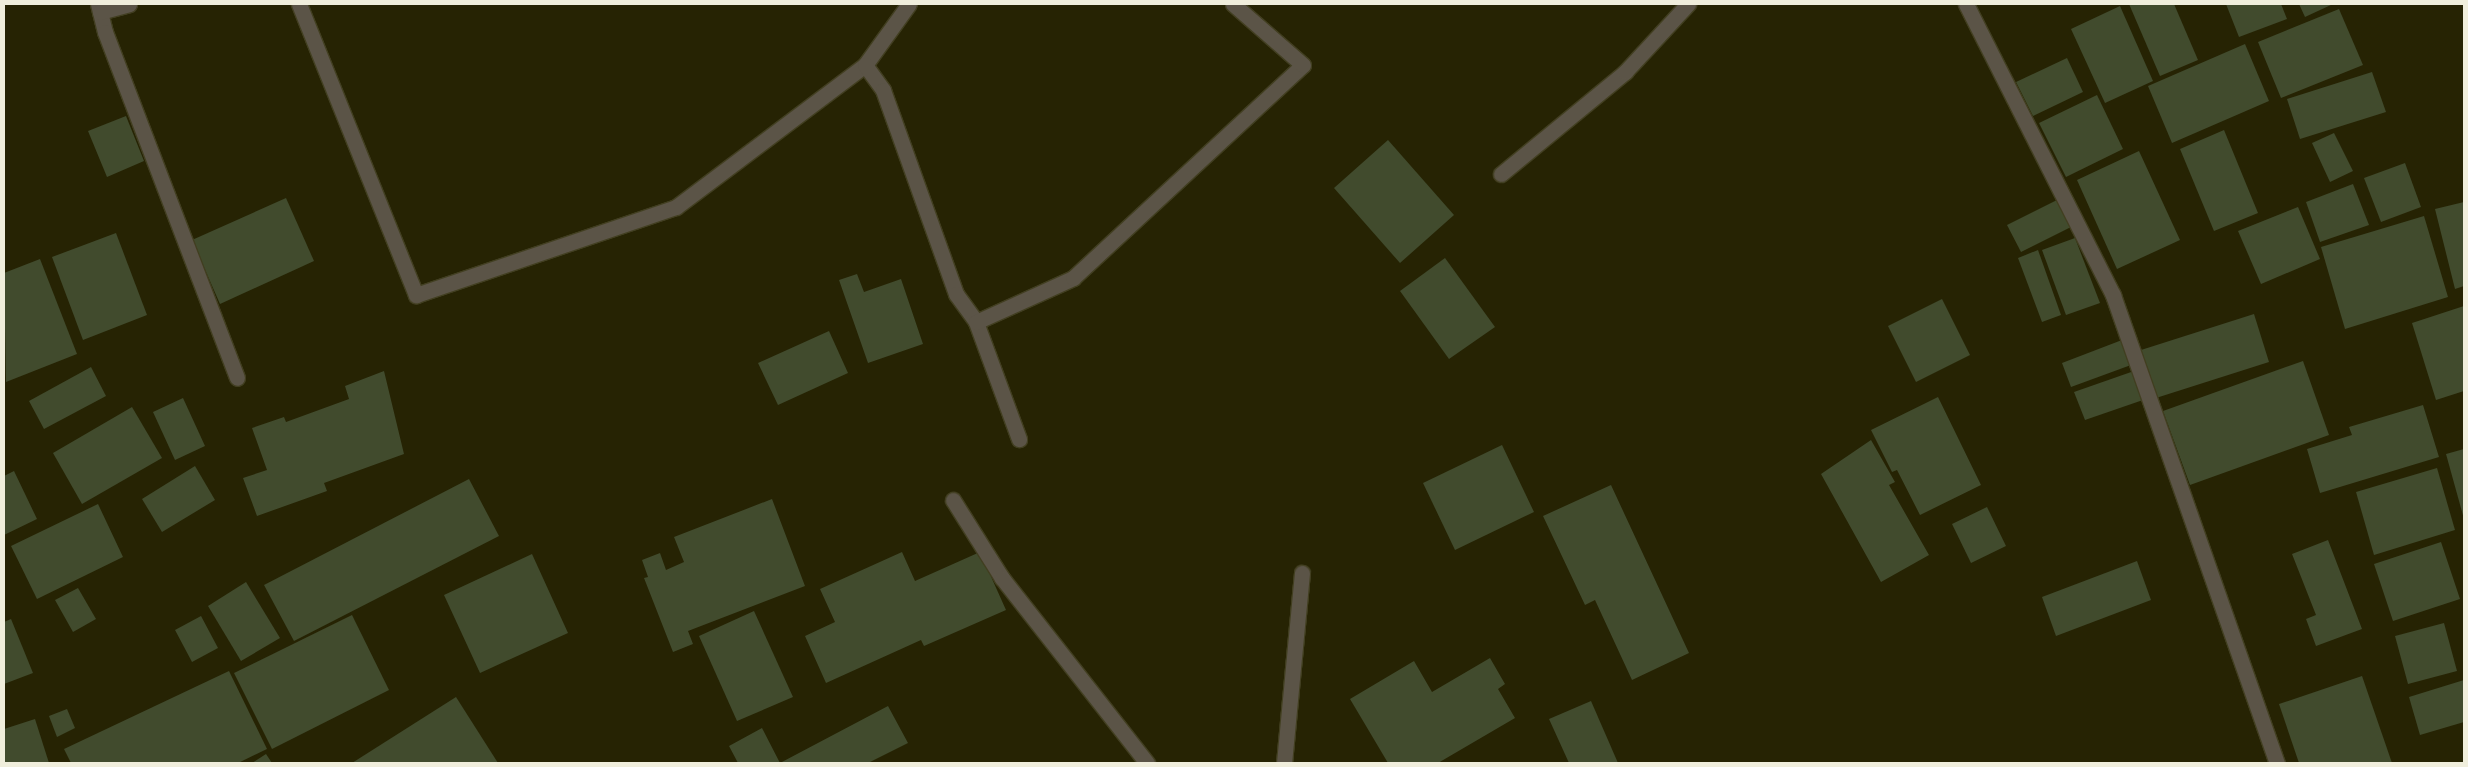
<!DOCTYPE html>
<html>
<head>
<meta charset="utf-8">
<style>
	body { margin:0 }
	#map { position:relative; width:2468px; height:767px; overflow:hidden; background:#262303; font-family:Arial,sans-serif }
	div>[style] { position:absolute }
	[style*='--x'] { left:calc(var(--x)*1px); top:calc(var(--y)*1px); width:calc(var(--w)*1px); rotate:calc(var(--a)*1deg) }
	.building>* { inset:0; background:#414b2d }
	.roads { filter:drop-shadow(1px 0 #423f21) drop-shadow(-1px 0 #423f21) drop-shadow(0 1px #423f21) drop-shadow(0 -1px #423f21) }
	.minor>* { height:15px; margin:-7.5px; padding:0 7.5px; transform-origin:7.5px; border-radius:7.5px; background:#5b5447 }
	span { translate:-50% -50%; white-space:nowrap; text-align:center; line-height:1.15; -webkit-text-stroke:5px #262303; paint-order:stroke }
	.frame { position:absolute; inset:0; border:5px solid #f0eedc; pointer-events:none }
</style>
</head>
<body>
<div id="map">
	<div class="building">
		<i style="clip-path:polygon(2129px 4px,2174px 4px,2198px 60px,2160px 76px)"></i>
		<i style="clip-path:polygon(2226px 4px,2281px 4px,2287px 19px,2239px 37px)"></i>
		<i style="clip-path:polygon(2299px 4px,2333px 4px,2305px 17px)"></i>
		<i style="clip-path:polygon(2120px 6px,2153px 81px,2105px 103px,2071px 29px)"></i>
		<i style="clip-path:polygon(2339px 9px,2363px 65px,2281px 98px,2258px 42px)"></i>
		<i style="clip-path:polygon(2245px 44px,2269px 101px,2172px 143px,2148px 86px)"></i>
		<i style="clip-path:polygon(2067px 58px,2083px 92px,2033px 116px,2016px 82px)"></i>
		<i style="clip-path:polygon(2372px 72px,2386px 112px,2300px 139px,2287px 99px)"></i>
		<i style="clip-path:polygon(2097px 95px,2123px 149px,2066px 177px,2039px 123px)"></i>
		<i style="clip-path:polygon(126px 116px,144px 161px,107px 177px,88px 131px)"></i>
		<i style="clip-path:polygon(2224px 130px,2258px 213px,2214px 231px,2180px 149px)"></i>
		<i style="clip-path:polygon(2334px 133px,2353px 171px,2330px 182px,2312px 143px)"></i>
		<i style="clip-path:polygon(1388px 140px,1454px 215px,1400px 263px,1334px 188px)"></i>
		<i style="clip-path:polygon(2139px 151px,2180px 240px,2117px 269px,2077px 180px)"></i>
		<i style="clip-path:polygon(2405px 163px,2421px 207px,2381px 222px,2364px 178px)"></i>
		<i style="clip-path:polygon(2353px 184px,2369px 225px,2320px 242px,2306px 202px)"></i>
		<i style="clip-path:polygon(286px 198px,314px 261px,220px 304px,192px 240px)"></i>
		<i style="clip-path:polygon(2059px 199px,2073px 226px,2021px 252px,2007px 225px)"></i>
		<i style="clip-path:polygon(2464px 202px,2464px 286px,2455px 289px,2435px 209px)"></i>
		<i style="clip-path:polygon(2298px 207px,2320px 259px,2261px 284px,2238px 231px)"></i>
		<i style="clip-path:polygon(2424px 216px,2448px 297px,2345px 329px,2321px 247px)"></i>
		<i style="clip-path:polygon(116px 233px,147px 315px,83px 340px,52px 257px)"></i>
		<i style="clip-path:polygon(2075px 238px,2100px 303px,2066px 315px,2042px 250px)"></i>
		<i style="clip-path:polygon(2038px 250px,2061px 315px,2042px 322px,2018px 258px)"></i>
		<i style="clip-path:polygon(1445px 258px,1495px 327px,1449px 359px,1400px 291px)"></i>
		<i style="clip-path:polygon(40px 259px,77px 354px,6px 382px,4px 273px)"></i>
		<i style="clip-path:polygon(857px 274px,864px 292px,901px 279px,923px 344px,868px 363px,839px 280px)"></i>
		<i style="clip-path:polygon(1942px 299px,1970px 355px,1916px 382px,1888px 326px)"></i>
		<i style="clip-path:polygon(2464px 306px,2464px 391px,2436px 400px,2412px 323px)"></i>
		<i style="clip-path:polygon(2254px 314px,2269px 362px,2156px 398px,2141px 350px)"></i>
		<i style="clip-path:polygon(829px 331px,848px 373px,778px 405px,758px 363px)"></i>
		<i style="clip-path:polygon(2122px 340px,2131px 365px,2071px 387px,2062px 363px)"></i>
		<i style="clip-path:polygon(2303px 361px,2329px 435px,2190px 485px,2163px 411px)"></i>
		<i style="clip-path:polygon(91px 367px,106px 396px,44px 429px,29px 401px)"></i>
		<i style="clip-path:polygon(384px 371px,404px 454px,324px 483px,327px 491px,257px 516px,243px 478px,267px 470px,252px 428px,284px 417px,286px 422px,349px 399px,345px 386px)"></i>
		<i style="clip-path:polygon(2134px 371px,2143px 400px,2085px 420px,2074px 392px)"></i>
		<i style="clip-path:polygon(1938px 397px,1981px 485px,1920px 515px,1897px 470px,1892px 472px,1871px 430px)"></i>
		<i style="clip-path:polygon(183px 398px,205px 446px,175px 460px,153px 412px)"></i>
		<i style="clip-path:polygon(2423px 405px,2439px 457px,2320px 493px,2307px 449px,2352px 435px,2349px 427px)"></i>
		<i style="clip-path:polygon(132px 407px,162px 458px,82px 504px,53px 453px)"></i>
		<i style="clip-path:polygon(1871px 440px,1895px 482px,1889px 485px,1929px 555px,1881px 582px,1821px 474px)"></i>
		<i style="clip-path:polygon(1502px 445px,1534px 512px,1455px 550px,1423px 483px)"></i>
		<i style="clip-path:polygon(2464px 449px,2464px 519px,2446px 454px)"></i>
		<i style="clip-path:polygon(195px 466px,215px 500px,162px 532px,142px 499px)"></i>
		<i style="clip-path:polygon(2437px 468px,2455px 530px,2374px 555px,2356px 492px)"></i>
		<i style="clip-path:polygon(14px 471px,37px 519px,4px 535px,4px 476px)"></i>
		<i style="clip-path:polygon(469px 479px,499px 536px,294px 641px,264px 585px)"></i>
		<i style="clip-path:polygon(1611px 485px,1689px 653px,1632px 680px,1595px 600px,1585px 605px,1543px 516px)"></i>
		<i style="clip-path:polygon(772px 499px,805px 586px,688px 631px,693px 644px,673px 652px,644px 578px,648px 577px,642px 560px,660px 553px,666px 570px,684px 562px,674px 537px)"></i>
		<i style="clip-path:polygon(98px 504px,123px 557px,37px 599px,11px 546px)"></i>
		<i style="clip-path:polygon(1987px 507px,2006px 546px,1971px 563px,1952px 524px)"></i>
		<i style="clip-path:polygon(2328px 540px,2362px 629px,2316px 646px,2306px 619px,2316px 615px,2292px 554px)"></i>
		<i style="clip-path:polygon(2441px 542px,2460px 599px,2393px 621px,2374px 564px)"></i>
		<i style="clip-path:polygon(902px 552px,915px 581px,980px 552px,1006px 610px,924px 646px,921px 640px,826px 683px,805px 636px,835px 622px,820px 589px)"></i>
		<i style="clip-path:polygon(532px 554px,568px 633px,480px 673px,444px 595px)"></i>
		<i style="clip-path:polygon(2137px 561px,2151px 600px,2056px 636px,2042px 597px)"></i>
		<i style="clip-path:polygon(246px 582px,280px 638px,241px 661px,208px 606px)"></i>
		<i style="clip-path:polygon(78px 588px,96px 619px,73px 632px,55px 600px)"></i>
		<i style="clip-path:polygon(754px 611px,793px 697px,737px 721px,699px 636px)"></i>
		<i style="clip-path:polygon(352px 615px,389px 690px,272px 749px,234px 673px)"></i>
		<i style="clip-path:polygon(201px 616px,218px 648px,192px 662px,175px 630px)"></i>
		<i style="clip-path:polygon(11px 619px,33px 673px,4px 684px,4px 622px)"></i>
		<i style="clip-path:polygon(2444px 623px,2457px 671px,2408px 684px,2395px 636px)"></i>
		<i style="clip-path:polygon(1490px 658px,1505px 684px,1498px 689px,1515px 718px,1438px 763px,1388px 763px,1350px 699px,1414px 661px,1432px 692px)"></i>
		<i style="clip-path:polygon(229px 671px,267px 749px,238px 763px,71px 763px,64px 749px)"></i>
		<i style="clip-path:polygon(2362px 676px,2392px 763px,2299px 763px,2279px 704px)"></i>
		<i style="clip-path:polygon(2464px 680px,2464px 722px,2420px 735px,2409px 697px)"></i>
		<i style="clip-path:polygon(456px 697px,498px 763px,352px 763px)"></i>
		<i style="clip-path:polygon(1591px 701px,1618px 763px,1569px 763px,1549px 719px)"></i>
		<i style="clip-path:polygon(888px 706px,908px 743px,868px 763px,738px 763px,729px 746px,762px 728px,780px 763px)"></i>
		<i style="clip-path:polygon(67px 709px,75px 728px,57px 737px,49px 716px)"></i>
		<i style="clip-path:polygon(35px 719px,49px 763px,4px 763px,4px 729px)"></i>
		<i style="clip-path:polygon(266px 754px,272px 763px,252px 763px)"></i>
	</div>
	<div class="roads">
		<div class="minor">
			<i style="--x:98;--y:4;--w:29;--a:76"></i>
			<i style="--x:105;--y:32;--w:370;--a:69.1"></i>
			<i style="--x:299;--y:4;--w:314;--a:68.1"></i>
			<i style="--x:416;--y:295;--w:274;--a:-18.7"></i>
			<i style="--x:676;--y:207;--w:236;--a:-36.9"></i>
			<i style="--x:865;--y:65;--w:75;--a:-54.2"></i>
			<i style="--x:1966;--y:4;--w:326;--a:63.2"></i>
			<i style="--x:2113;--y:295;--w:496;--a:70.7"></i>
			<i style="--x:100;--y:12;--w:30;--a:-15"></i>
			<i style="--x:865;--y:65;--w:31;--a:54"></i>
			<i style="--x:883;--y:90;--w:217;--a:70.3"></i>
			<i style="--x:956;--y:294;--w:34;--a:54"></i>
			<i style="--x:976;--y:322;--w:125;--a:69.8"></i>
			<i style="--x:1501;--y:174;--w:161;--a:-39.4"></i>
			<i style="--x:1625;--y:72;--w:93;--a:-47.2"></i>
			<i style="--x:976;--y:322;--w:107;--a:-24.4"></i>
			<i style="--x:1073;--y:278;--w:313;--a:-42.8"></i>
			<i style="--x:1303;--y:65;--w:93;--a:-138.9"></i>
			<i style="--x:953;--y:500;--w:92;--a:57.9"></i>
			<i style="--x:1002;--y:578;--w:235;--a:51.9"></i>
			<i style="--x:1284;--y:763;--w:191;--a:-84.6"></i>
		</div>
	</div>
	<div class="frame"></div>
</div>
</body>
</html>
